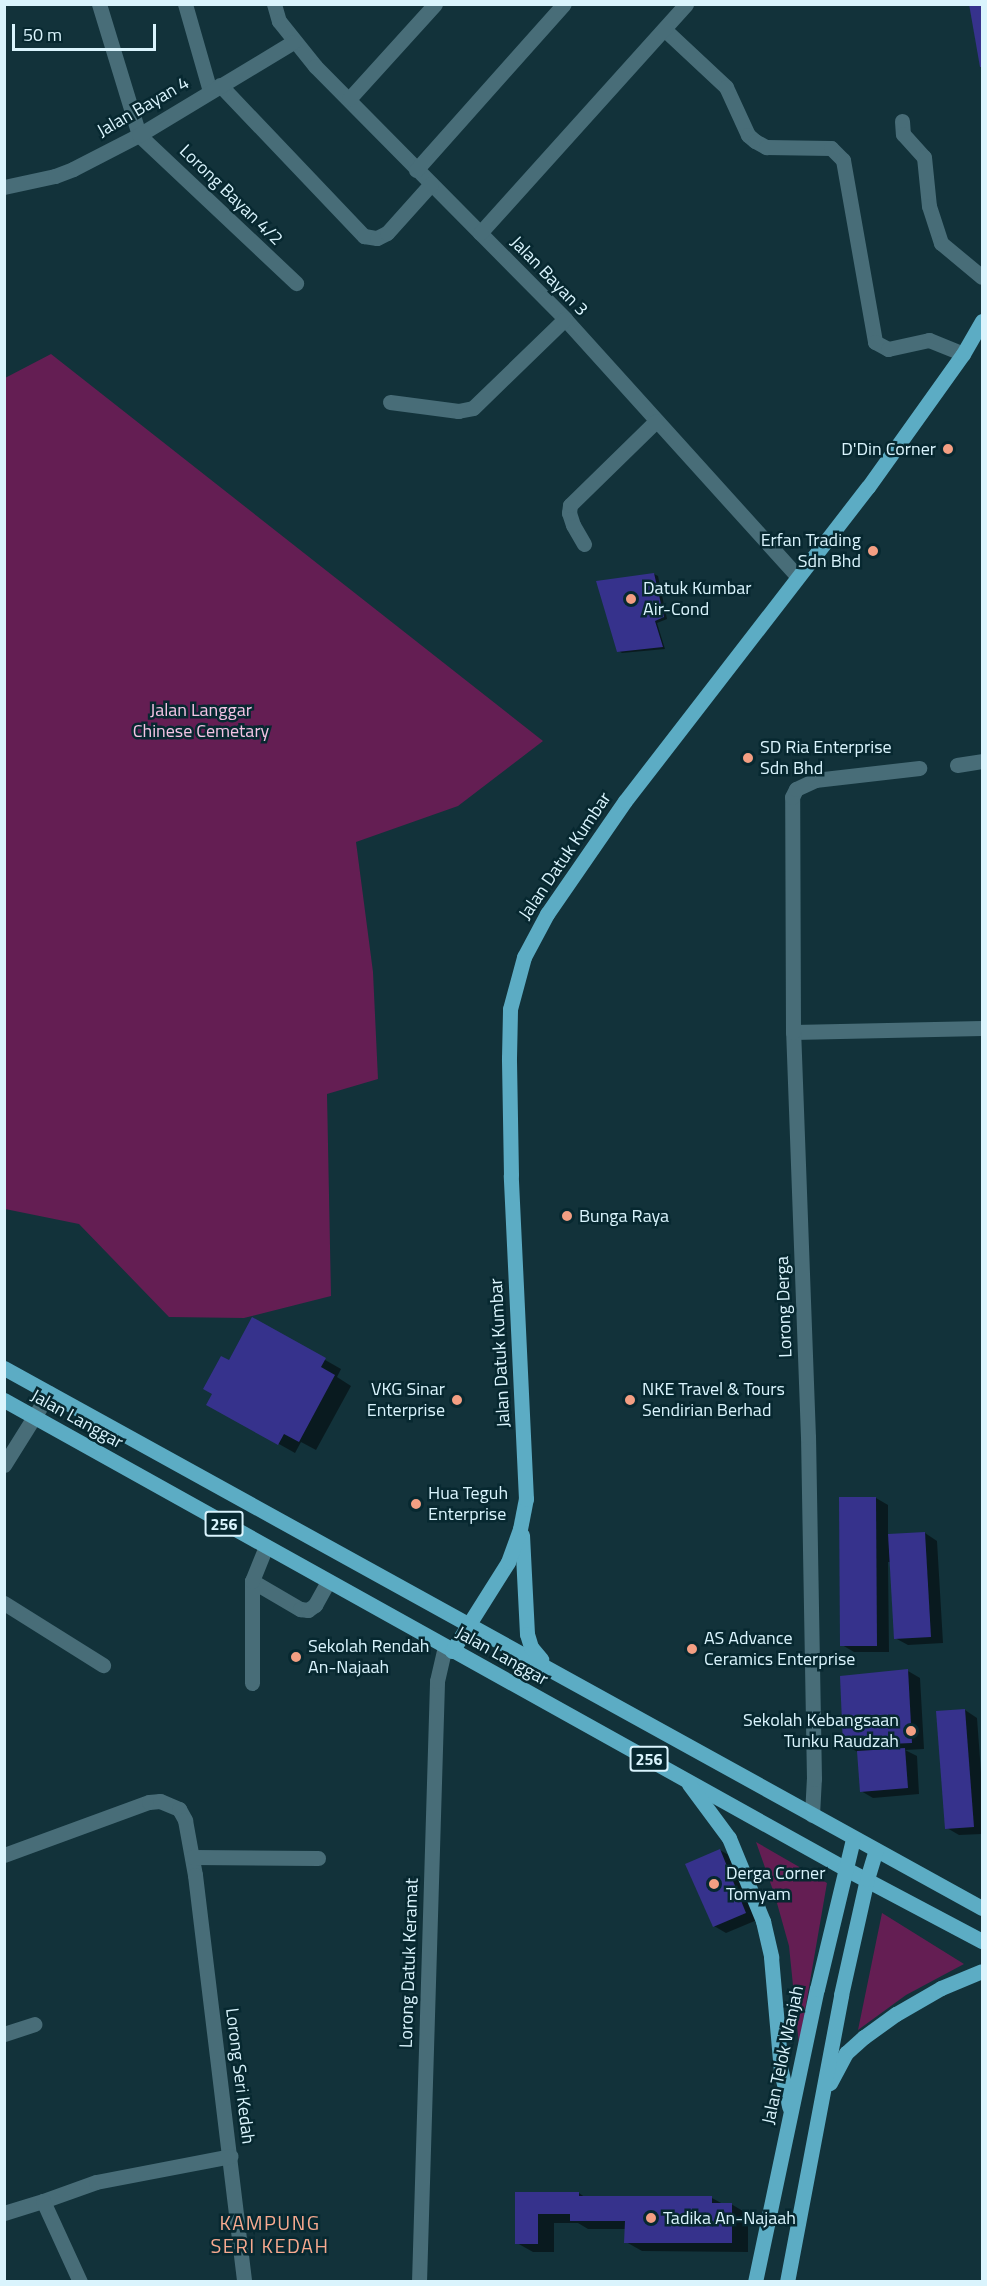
<!DOCTYPE html>
<html>
<head>
<meta charset="utf-8">
<style>
	body { margin:0 }
	#map { position:relative; width:987px; height:2286px; overflow:hidden; background:#12323a; font-family:"Titillium Web",sans-serif }
	div>[style] { position:absolute }
	[style*='--x'] { left:calc(var(--x)*1px); top:calc(var(--y)*1px); width:calc(var(--w)*1px); rotate:calc(var(--a)*1deg) }
	.green>* { inset:0; background:#641e53 }
	.shadow>* { inset:0; background:#0007 }
	.building>* { inset:0; background:#36328c }
	.minor>* { height:15px; margin:-7.5px; padding:0 7.5px; transform-origin:7.5px; border-radius:7.5px; background:#486d78 }
	.major>* { height:15px; margin:-7.5px; padding:0 7.5px; transform-origin:7.5px; border-radius:7.5px; background:#5cacc4 }
	.dots>* { width:16px; height:16px; translate:-50% -50%; box-sizing:border-box; border:3px solid #072830; border-radius:50% }
	span { translate:-50% -50%; white-space:nowrap; text-align:center; line-height:1.15; -webkit-text-stroke:5px #072830; paint-order:stroke }
	.shield-label span { padding:2px 4px; background:#072830; border:2px solid; border-radius:4px; -webkit-text-stroke-width:0 }
	.shield-label { font-size:16px; color:#daf4fd; font-weight:700 }
	.street-label { font-size:18px; color:#daf4fd }
	.poi-label { font-size:18px; color:#daf4fd }
	.right { translate:-100% -50%; text-align:right }
	.left { translate:0 -50%; text-align:left }
	.park-label { font-size:18px; color:#f5c4e5 }
	.neighbourhood-label { font-size:20px; color:#f8aa90; letter-spacing:1.5px }
	.frame { position:absolute; inset:0; border:6px solid #daf4fd; pointer-events:none }
	.scale { position:absolute; left:12px; top:24px; width:144px; height:27px; box-sizing:border-box; border:3px solid #daf4fd; border-top:0; padding-left:8px; font-size:18px; line-height:21px; white-space:nowrap; color:#daf4fd; -webkit-text-stroke:4px #072830; paint-order:stroke }
</style>
</head>
<body>
<div id="map">
	<div class="green">
		<i style="clip-path:polygon(51px 354px,543px 741px,458px 806px,356px 842px,373px 972px,378px 1079px,327px 1094px,331px 1296px,244px 1318px,169px 1317px,79px 1224px,5px 1209px,5px 378px)"></i>
		<i style="clip-path:polygon(756px 1842px,827px 1883px,799px 2045px,789px 1946px,775px 1896px)"></i>
		<i style="clip-path:polygon(882px 1913px,964px 1964px,906px 1995px,858px 2030px)"></i>
	</div>
	<div class="shadow">
		<i style="clip-path:polygon(971px 4px,982px 4px,982px 67px,981px 66px)"></i>
		<i style="clip-path:polygon(654px 574px,658px 576px,667px 619px,657px 623px,665px 649px,622px 653px,619px 651px)"></i>
		<i style="clip-path:polygon(253px 1319px,341px 1369px,337px 1377px,351px 1386px,316px 1450px,301px 1442px,295px 1453px,208px 1404px)"></i>
		<i style="clip-path:polygon(876px 1498px,888px 1505px,888px 1535px,925px 1533px,937px 1541px,943px 1643px,908px 1645px,895px 1638px,891px 1562px,888px 1562px,889px 1652px,854px 1652px,842px 1645px)"></i>
		<i style="clip-path:polygon(908px 1671px,920px 1678px,924px 1749px,905px 1750px,917px 1756px,919px 1794px,873px 1798px,861px 1791px,858px 1752px,844px 1745px)"></i>
		<i style="clip-path:polygon(965px 1710px,977px 1718px,982px 1786px,982px 1834px,959px 1835px,947px 1828px)"></i>
		<i style="clip-path:polygon(720px 1850px,732px 1857px,757px 1920px,726px 1933px,714px 1926px)"></i>
		<i style="clip-path:polygon(517px 2193px,579px 2193px,586px 2198px,712px 2198px,723px 2204px,731px 2204px,748px 2214px,748px 2252px,642px 2251px,626px 2242px,626px 2229px,588px 2229px,578px 2223px,554px 2223px,554px 2252px,533px 2252px,517px 2243px)"></i>
	</div>
	<div class="building">
		<i style="clip-path:polygon(969px 4px,982px 4px,982px 67px,980px 67px)"></i>
		<i style="clip-path:polygon(654px 573px,664px 617px,655px 621px,663px 647px,617px 652px,596px 581px)"></i>
		<i style="clip-path:polygon(252px 1317px,326px 1358px,321px 1367px,335px 1375px,299px 1442px,284px 1434px,278px 1445px,206px 1405px,212px 1394px,203px 1389px,221px 1356px,229px 1360px)"></i>
		<i style="clip-path:polygon(839px 1497px,876px 1497px,877px 1646px,840px 1646px)"></i>
		<i style="clip-path:polygon(925px 1532px,931px 1637px,894px 1639px,888px 1534px)"></i>
		<i style="clip-path:polygon(908px 1669px,912px 1743px,843px 1746px,840px 1676px)"></i>
		<i style="clip-path:polygon(965px 1709px,974px 1827px,945px 1829px,936px 1711px)"></i>
		<i style="clip-path:polygon(905px 1748px,908px 1788px,860px 1792px,857px 1751px)"></i>
		<i style="clip-path:polygon(720px 1849px,746px 1913px,713px 1927px,685px 1864px)"></i>
		<i style="clip-path:polygon(515px 2192px,579px 2192px,579px 2196px,712px 2196px,712px 2203px,732px 2203px,732px 2243px,624px 2243px,625px 2221px,570px 2221px,570px 2214px,538px 2214px,538px 2244px,515px 2244px)"></i>
	</div>
	<div class="minor">
		<i style="--x:99;--y:4;--w:137;--a:73"></i>
		<i style="--x:139;--y:135;--w:216;--a:43.3"></i>
		<i style="--x:185;--y:4;--w:91;--a:74"></i>
		<i style="--x:274;--y:4;--w:18;--a:74"></i>
		<i style="--x:279;--y:21;--w:58;--a:51.3"></i>
		<i style="--x:315;--y:66;--w:356;--a:45.3"></i>
		<i style="--x:565;--y:319;--w:346;--a:47.9"></i>
		<i style="--x:664;--y:29;--w:85;--a:43.1"></i>
		<i style="--x:726;--y:87;--w:53;--a:65.4"></i>
		<i style="--x:748;--y:135;--w:9;--a:41"></i>
		<i style="--x:755;--y:141;--w:13;--a:29"></i>
		<i style="--x:766;--y:147;--w:65;--a:0.9"></i>
		<i style="--x:831;--y:148;--w:17;--a:45"></i>
		<i style="--x:843;--y:160;--w:185;--a:80"></i>
		<i style="--x:875;--y:342;--w:15;--a:28"></i>
		<i style="--x:888;--y:349;--w:42;--a:-12.4"></i>
		<i style="--x:929;--y:340;--w:37;--a:22"></i>
		<i style="--x:220;--y:85;--w:209;--a:46.4"></i>
		<i style="--x:364;--y:236;--w:13;--a:9"></i>
		<i style="--x:377;--y:238;--w:11;--a:-27"></i>
		<i style="--x:387;--y:233;--w:66;--a:-48.1"></i>
		<i style="--x:349;--y:99;--w:128;--a:-47.8"></i>
		<i style="--x:902;--y:121;--w:13;--a:86"></i>
		<i style="--x:903;--y:134;--w:31;--a:48"></i>
		<i style="--x:924;--y:157;--w:49;--a:84.2"></i>
		<i style="--x:929;--y:206;--w:39;--a:72"></i>
		<i style="--x:941;--y:243;--w:53;--a:39.7"></i>
		<i style="--x:416;--y:170;--w:222;--a:-48.3"></i>
		<i style="--x:4;--y:187;--w:52;--a:-12.2"></i>
		<i style="--x:55;--y:176;--w:19;--a:-21"></i>
		<i style="--x:73;--y:169;--w:74;--a:-27.3"></i>
		<i style="--x:139;--y:135;--w:180;--a:-31.1"></i>
		<i style="--x:480;--y:233;--w:308;--a:-48"></i>
		<i style="--x:390;--y:402;--w:69;--a:7.5"></i>
		<i style="--x:458;--y:411;--w:15;--a:-11"></i>
		<i style="--x:473;--y:408;--w:128;--a:-44.1"></i>
		<i style="--x:584;--y:544;--w:22;--a:-120"></i>
		<i style="--x:573;--y:525;--w:13;--a:-108"></i>
		<i style="--x:569;--y:513;--w:8;--a:-83"></i>
		<i style="--x:570;--y:505;--w:120;--a:-44.3"></i>
		<i style="--x:957;--y:765;--w:25;--a:-9"></i>
		<i style="--x:793;--y:1032;--w:189;--a:-1.2"></i>
		<i style="--x:4;--y:1465;--w:85;--a:-58"></i>
		<i style="--x:252;--y:1581;--w:56;--a:30.3"></i>
		<i style="--x:300;--y:1609;--w:8;--a:7"></i>
		<i style="--x:308;--y:1610;--w:9;--a:-36"></i>
		<i style="--x:315;--y:1605;--w:26;--a:-61"></i>
		<i style="--x:4;--y:1603;--w:117;--a:32.1"></i>
		<i style="--x:252;--y:1683;--w:102;--a:-90"></i>
		<i style="--x:252;--y:1581;--w:37;--a:-68"></i>
		<i style="--x:812;--y:1815;--w:36;--a:-87"></i>
		<i style="--x:814;--y:1779;--w:342;--a:-91"></i>
		<i style="--x:808;--y:1437;--w:405;--a:-92.1"></i>
		<i style="--x:793;--y:1032;--w:235;--a:-90.2"></i>
		<i style="--x:792;--y:797;--w:9;--a:-63"></i>
		<i style="--x:796;--y:789;--w:21;--a:-25"></i>
		<i style="--x:815;--y:780;--w:105;--a:-6.6"></i>
		<i style="--x:4;--y:1855;--w:154;--a:-20.1"></i>
		<i style="--x:149;--y:1802;--w:11;--a:-5"></i>
		<i style="--x:160;--y:1801;--w:21;--a:23"></i>
		<i style="--x:179;--y:1809;--w:13;--a:61"></i>
		<i style="--x:185;--y:1820;--w:56;--a:79.7"></i>
		<i style="--x:195;--y:1875;--w:410;--a:83.1"></i>
		<i style="--x:192;--y:1857;--w:126;--a:0.5"></i>
		<i style="--x:4;--y:2034;--w:32;--a:-18"></i>
		<i style="--x:43;--y:2201;--w:56;--a:-19.7"></i>
		<i style="--x:96;--y:2182;--w:137;--a:-10.9"></i>
		<i style="--x:4;--y:2213;--w:41;--a:-17.1"></i>
		<i style="--x:43;--y:2201;--w:89;--a:65.4"></i>
		<i style="--x:419;--y:2282;--w:601;--a:-88.28"></i>
		<i style="--x:437;--y:1681;--w:35;--a:-77"></i>
	</div>
	<div class="major">
		<i style="--x:4;--y:1368;--w:1117;--a:28.91"></i>
		<i style="--x:4;--y:1400;--w:962;--a:29.12"></i>
		<i style="--x:844;--y:1868;--w:156;--a:27.9"></i>
		<i style="--x:522;--y:1535;--w:99;--a:87.1"></i>
		<i style="--x:527;--y:1634;--w:14;--a:73"></i>
		<i style="--x:531;--y:1647;--w:16;--a:50"></i>
		<i style="--x:452;--y:1651;--w:105;--a:-57.8"></i>
		<i style="--x:508;--y:1562;--w:35;--a:-70"></i>
		<i style="--x:520;--y:1529;--w:31;--a:-79"></i>
		<i style="--x:526;--y:1499;--w:324;--a:-92.7"></i>
		<i style="--x:511;--y:1175;--w:117;--a:-91"></i>
		<i style="--x:509;--y:1058;--w:49;--a:-88.8"></i>
		<i style="--x:510;--y:1009;--w:54;--a:-74.9"></i>
		<i style="--x:524;--y:957;--w:49;--a:-61.9"></i>
		<i style="--x:547;--y:914;--w:137;--a:-55.4"></i>
		<i style="--x:625;--y:801;--w:397;--a:-52.3"></i>
		<i style="--x:868;--y:487;--w:163;--a:-54.5"></i>
		<i style="--x:963;--y:354;--w:38;--a:-60"></i>
		<i style="--x:689;--y:1784;--w:67;--a:53.5"></i>
		<i style="--x:729;--y:1838;--w:90;--a:67.7"></i>
		<i style="--x:763;--y:1921;--w:37;--a:77"></i>
		<i style="--x:771;--y:1957;--w:114;--a:85"></i>
		<i style="--x:781;--y:2071;--w:37;--a:77"></i>
		<i style="--x:830;--y:2083;--w:34;--a:-62"></i>
		<i style="--x:846;--y:2053;--w:24;--a:-42"></i>
		<i style="--x:864;--y:2037;--w:39;--a:-36"></i>
		<i style="--x:896;--y:2014;--w:52;--a:-30"></i>
		<i style="--x:941;--y:1988;--w:44;--a:-22.5"></i>
		<i style="--x:755;--y:2282;--w:299;--a:-78.1"></i>
		<i style="--x:817;--y:1989;--w:154;--a:-76.5"></i>
		<i style="--x:787;--y:2282;--w:292;--a:-79.3"></i>
		<i style="--x:841;--y:1995;--w:119;--a:-77.4"></i>
		<i style="--x:867;--y:1879;--w:30;--a:-73"></i>
	</div>
	<div class="dots">
		<i style="left:948px;top:449px;background:#f39f83"></i>
		<i style="left:873px;top:551px;background:#f39f83"></i>
		<i style="left:631px;top:599px;background:#f39f83"></i>
		<i style="left:748px;top:758px;background:#f39f83"></i>
		<i style="left:567px;top:1216px;background:#f39f83"></i>
		<i style="left:457px;top:1400px;background:#f39f83"></i>
		<i style="left:630px;top:1400px;background:#f39f83"></i>
		<i style="left:416px;top:1504px;background:#f39f83"></i>
		<i style="left:692px;top:1649px;background:#f39f83"></i>
		<i style="left:296px;top:1657px;background:#f39f83"></i>
		<i style="left:911px;top:1731px;background:#f39f83"></i>
		<i style="left:714px;top:1884px;background:#f39f83"></i>
		<i style="left:651px;top:2218px;background:#f39f83"></i>
	</div>
	<div class="shield-label">
		<span style="left:224px;top:1524px">256</span>
		<span style="left:649px;top:1759px">256</span>
	</div>
	<div class="street-label">
		<span style="left:143px;top:107px;rotate:-30deg">Jalan Bayan 4</span>
		<span style="left:231px;top:195px;rotate:44deg">Lorong Bayan 4/2</span>
		<span style="left:549px;top:276px;rotate:46deg">Jalan Bayan 3</span>
		<span style="left:565px;top:856px;rotate:-56deg">Jalan Datuk Kumbar</span>
		<span style="left:784px;top:1307px;rotate:-92deg">Lorong Derga</span>
		<span style="left:500px;top:1353px;rotate:-93deg">Jalan Datuk Kumbar</span>
		<span style="left:77px;top:1419px;rotate:29deg">Jalan Langgar</span>
		<span style="left:502px;top:1656px;rotate:29deg">Jalan Langgar</span>
		<span style="left:409px;top:1963px;rotate:-88deg">Lorong Datuk Keramat</span>
		<span style="left:783px;top:2055px;rotate:-78deg">Jalan Telok Wanjah</span>
		<span style="left:240px;top:2076px;rotate:83deg">Lorong Seri Kedah</span>
	</div>
	<div class="poi-label">
		<span class="right" style="left:936px;top:449px">D'Din Corner</span>
		<span class="right" style="left:861px;top:551px">Erfan Trading<br>Sdn Bhd</span>
		<span class="left" style="left:643px;top:599px">Datuk Kumbar<br>Air-Cond</span>
		<span class="left" style="left:760px;top:758px">SD Ria Enterprise<br>Sdn Bhd</span>
		<span class="left" style="left:579px;top:1216px">Bunga Raya</span>
		<span class="right" style="left:445px;top:1400px">VKG Sinar<br>Enterprise</span>
		<span class="left" style="left:642px;top:1400px">NKE Travel &amp; Tours<br>Sendirian Berhad</span>
		<span class="left" style="left:428px;top:1504px">Hua Teguh<br>Enterprise</span>
		<span class="left" style="left:704px;top:1649px">AS Advance<br>Ceramics Enterprise</span>
		<span class="left" style="left:308px;top:1657px">Sekolah Rendah<br>An-Najaah</span>
		<span class="right" style="left:899px;top:1731px">Sekolah Kebangsaan<br>Tunku Raudzah</span>
		<span class="left" style="left:726px;top:1884px">Derga Corner<br>Tomyam</span>
		<span class="left" style="left:663px;top:2218px">Tadika An-Najaah</span>
	</div>
	<div class="park-label">
		<span style="left:201px;top:721px">Jalan Langgar<br>Chinese Cemetary</span>
	</div>
	<div class="neighbourhood-label">
		<span style="left:270px;top:2234px">KAMPUNG<br>SERI KEDAH</span>
	</div>
	<div class="frame"></div>
	<div class="scale">50 m</div>
</div>
</body>
</html>
